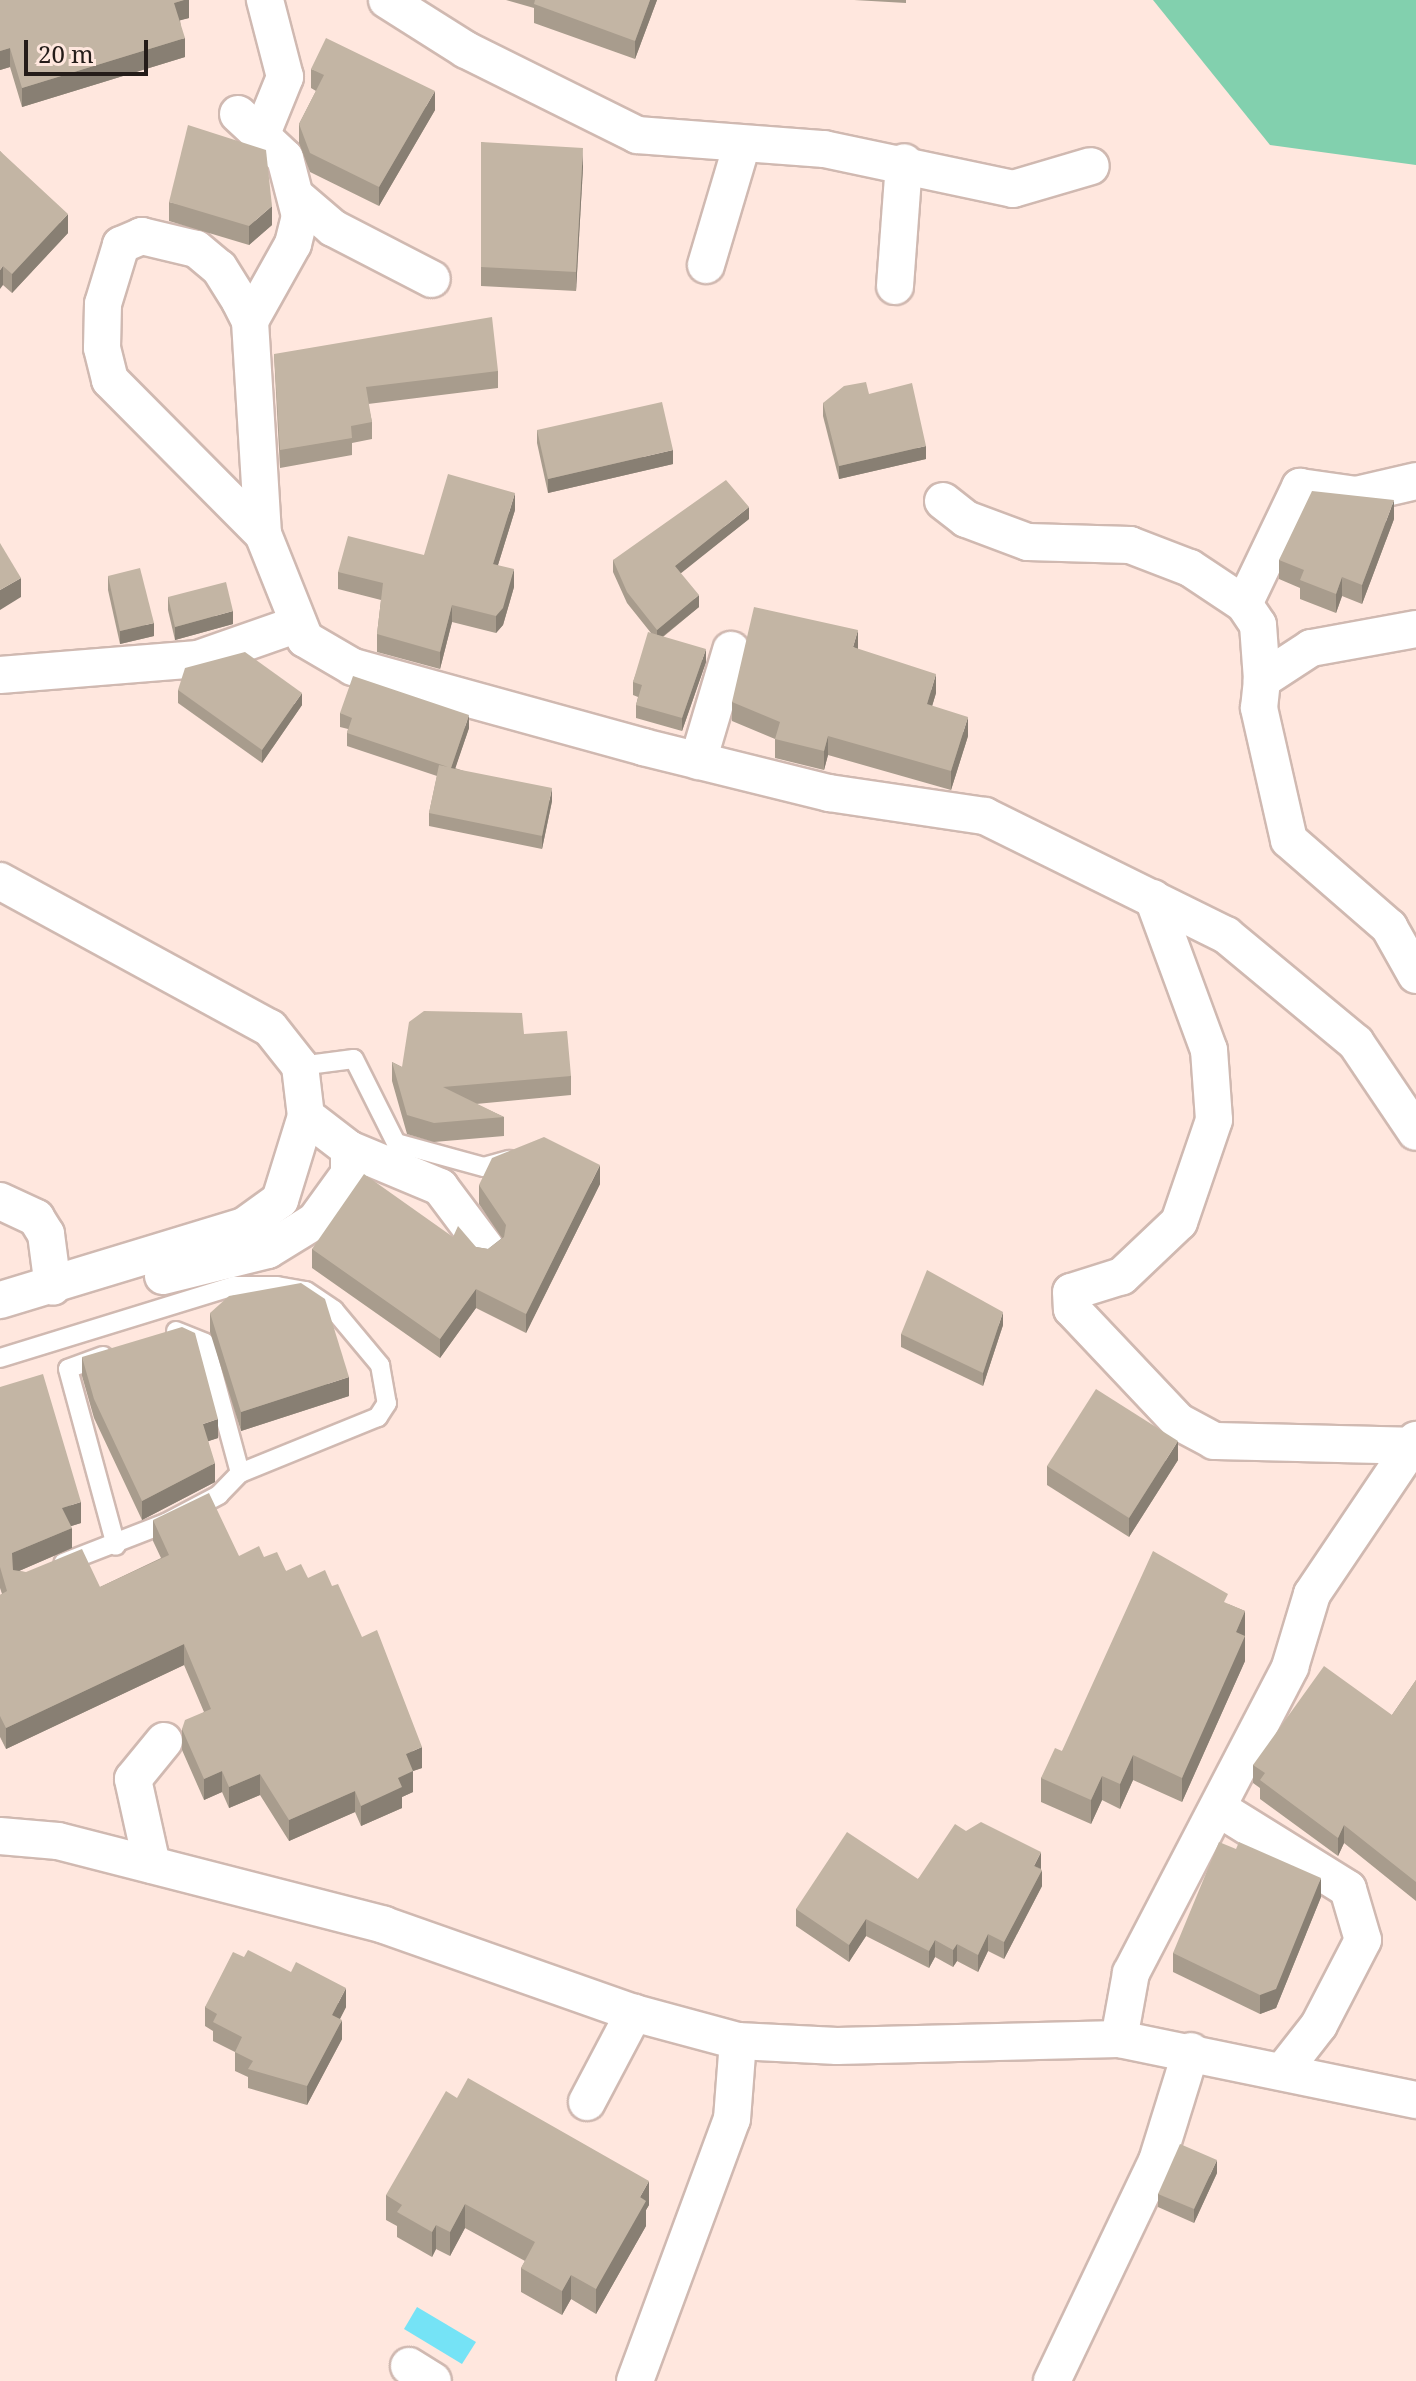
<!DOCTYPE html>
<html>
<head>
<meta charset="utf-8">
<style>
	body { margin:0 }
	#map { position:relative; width:1416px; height:2381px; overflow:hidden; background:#ffe7de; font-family:"Noto Serif",serif }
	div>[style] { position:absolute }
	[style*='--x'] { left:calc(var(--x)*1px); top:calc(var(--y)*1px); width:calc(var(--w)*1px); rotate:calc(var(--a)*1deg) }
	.green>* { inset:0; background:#82d0ae }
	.water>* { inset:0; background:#75e3f6 }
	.roads { filter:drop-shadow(2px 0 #d0b9b1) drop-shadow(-2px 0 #d0b9b1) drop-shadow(0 2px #d0b9b1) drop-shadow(0 -2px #d0b9b1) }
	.lane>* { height:18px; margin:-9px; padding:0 9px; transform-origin:9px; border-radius:9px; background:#fff }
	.street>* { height:36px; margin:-18px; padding:0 18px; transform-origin:18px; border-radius:18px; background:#fff }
	.wall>* { inset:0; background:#a89c8d }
	.shaded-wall>* { inset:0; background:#887f73 }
	.building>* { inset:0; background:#c3b5a4 }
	span { translate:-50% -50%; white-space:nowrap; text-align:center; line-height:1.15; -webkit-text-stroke:7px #ffe7de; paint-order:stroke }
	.scale { position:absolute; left:24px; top:40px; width:124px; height:36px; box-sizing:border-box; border:4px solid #241c19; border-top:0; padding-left:10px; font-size:24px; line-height:28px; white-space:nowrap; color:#241c19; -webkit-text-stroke:6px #ffe7de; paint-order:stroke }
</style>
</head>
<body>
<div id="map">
	<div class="green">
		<i style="clip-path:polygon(1153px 0,1416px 0,1416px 165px,1270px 145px)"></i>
	</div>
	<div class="water">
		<i style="clip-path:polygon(417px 2307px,476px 2342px,462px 2364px,404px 2329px)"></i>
	</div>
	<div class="roads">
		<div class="lane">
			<i style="--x:300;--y:1066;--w:54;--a:-7.4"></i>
			<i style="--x:354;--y:1059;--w:94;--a:63.4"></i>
			<i style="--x:396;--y:1143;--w:91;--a:15.3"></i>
			<i style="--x:484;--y:1167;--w:26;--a:-16"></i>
			<i style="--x:176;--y:1331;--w:31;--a:22"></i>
			<i style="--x:205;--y:1343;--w:135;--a:74.9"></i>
			<i style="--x:103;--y:1356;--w:37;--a:160"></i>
			<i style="--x:68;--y:1369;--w:183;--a:74.8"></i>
			<i style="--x:0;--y:1358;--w:245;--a:-17.1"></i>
			<i style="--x:234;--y:1286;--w:43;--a:0"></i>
			<i style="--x:277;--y:1286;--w:29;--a:10"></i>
			<i style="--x:306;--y:1291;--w:34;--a:34"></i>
			<i style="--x:334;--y:1310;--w:72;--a:50.1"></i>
			<i style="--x:380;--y:1365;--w:39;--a:80"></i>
			<i style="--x:387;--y:1403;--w:17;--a:123"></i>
			<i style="--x:378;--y:1417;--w:149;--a:157.9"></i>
			<i style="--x:240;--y:1473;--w:30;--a:134"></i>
			<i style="--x:219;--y:1495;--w:60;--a:152.2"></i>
			<i style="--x:166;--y:1523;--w:110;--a:158.8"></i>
		</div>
		<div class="street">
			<i style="--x:387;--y:0;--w:93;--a:32.3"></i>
			<i style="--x:466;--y:50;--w:191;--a:26.4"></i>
			<i style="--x:637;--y:135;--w:188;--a:4.3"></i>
			<i style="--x:824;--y:149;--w:193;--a:11.9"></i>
			<i style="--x:1013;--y:189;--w:81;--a:-16.4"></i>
			<i style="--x:238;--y:114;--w:64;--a:43.1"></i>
			<i style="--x:285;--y:158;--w:60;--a:75.5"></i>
			<i style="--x:300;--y:216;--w:29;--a:104"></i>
			<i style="--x:293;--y:244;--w:88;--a:119.2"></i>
			<i style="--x:261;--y:136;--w:64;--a:-67.9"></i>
			<i style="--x:285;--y:77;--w:80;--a:-104.6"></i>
			<i style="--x:299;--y:199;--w:45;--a:40.5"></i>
			<i style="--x:333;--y:228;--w:111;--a:27.3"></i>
			<i style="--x:706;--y:265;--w:126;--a:-73.4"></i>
			<i style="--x:895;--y:286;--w:124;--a:-85.8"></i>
			<i style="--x:943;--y:501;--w:29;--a:38"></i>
			<i style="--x:966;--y:519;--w:66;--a:20.4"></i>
			<i style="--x:1028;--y:542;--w:102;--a:1.7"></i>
			<i style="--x:1130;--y:545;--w:64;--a:21"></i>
			<i style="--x:1190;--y:568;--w:65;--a:33.7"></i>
			<i style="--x:1244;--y:604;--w:25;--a:56"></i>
			<i style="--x:1258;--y:625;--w:55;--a:85.8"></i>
			<i style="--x:263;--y:534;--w:213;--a:-93.5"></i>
			<i style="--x:250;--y:321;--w:22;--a:-117"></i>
			<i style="--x:240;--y:301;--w:39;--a:-122"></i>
			<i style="--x:219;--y:268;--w:30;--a:-140"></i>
			<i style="--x:196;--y:249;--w:56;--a:-166.5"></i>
			<i style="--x:142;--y:236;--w:23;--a:157"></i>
			<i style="--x:121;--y:245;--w:62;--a:107"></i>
			<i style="--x:103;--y:304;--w:44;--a:91.3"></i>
			<i style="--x:102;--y:348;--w:33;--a:76"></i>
			<i style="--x:110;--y:380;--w:217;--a:45.2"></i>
			<i style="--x:263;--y:534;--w:113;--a:68.2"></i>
			<i style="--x:305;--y:639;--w:56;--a:30.3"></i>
			<i style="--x:353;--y:667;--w:301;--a:15.4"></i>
			<i style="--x:643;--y:747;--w:192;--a:13.9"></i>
			<i style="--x:829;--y:793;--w:158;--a:8.4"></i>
			<i style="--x:985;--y:816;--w:269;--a:26.3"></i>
			<i style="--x:1226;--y:935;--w:169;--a:39.7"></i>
			<i style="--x:1356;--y:1043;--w:107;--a:56"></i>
			<i style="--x:1244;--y:604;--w:130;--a:-64.4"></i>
			<i style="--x:1300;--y:487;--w:57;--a:8.1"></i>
			<i style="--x:1356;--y:495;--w:62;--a:-13.1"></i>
			<i style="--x:1416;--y:629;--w:107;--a:169.7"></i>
			<i style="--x:1311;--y:648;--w:59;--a:146.9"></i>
			<i style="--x:1262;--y:680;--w:28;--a:96"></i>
			<i style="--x:1259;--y:708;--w:135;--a:77.2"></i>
			<i style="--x:1289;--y:840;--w:133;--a:41"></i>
			<i style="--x:1389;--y:927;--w:55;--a:60.6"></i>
			<i style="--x:0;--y:675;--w:199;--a:-4.6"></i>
			<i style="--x:198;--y:659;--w:106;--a:-19.3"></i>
			<i style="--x:698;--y:761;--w:116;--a:-73.4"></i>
			<i style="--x:0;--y:881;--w:307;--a:28.6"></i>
			<i style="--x:270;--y:1028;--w:48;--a:51.7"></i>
			<i style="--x:300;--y:1066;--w:50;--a:83.2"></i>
			<i style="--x:306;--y:1116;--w:88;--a:107.2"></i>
			<i style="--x:280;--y:1200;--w:44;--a:144.2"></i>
			<i style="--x:244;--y:1226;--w:255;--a:163.1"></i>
			<i style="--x:1153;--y:898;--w:162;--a:69.8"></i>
			<i style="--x:1209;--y:1050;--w:70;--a:85.9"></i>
			<i style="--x:1214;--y:1120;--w:108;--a:108.9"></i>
			<i style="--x:1179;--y:1222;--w:79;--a:136.5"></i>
			<i style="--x:1122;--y:1276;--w:53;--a:162.6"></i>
			<i style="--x:1071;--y:1292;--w:17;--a:87"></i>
			<i style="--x:1072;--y:1309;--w:156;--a:46.6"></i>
			<i style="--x:1179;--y:1422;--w:40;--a:28"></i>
			<i style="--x:1214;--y:1441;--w:198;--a:1.4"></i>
			<i style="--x:349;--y:1149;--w:99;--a:22.7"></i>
			<i style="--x:440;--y:1187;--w:75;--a:53.1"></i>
			<i style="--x:0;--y:1201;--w:40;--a:25"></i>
			<i style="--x:36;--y:1218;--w:19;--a:58"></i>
			<i style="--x:46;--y:1234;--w:53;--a:82.5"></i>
			<i style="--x:163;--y:1276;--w:108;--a:-13.9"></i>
			<i style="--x:268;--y:1250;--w:55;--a:-31.7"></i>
			<i style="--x:315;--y:1221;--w:58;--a:-54.1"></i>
			<i style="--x:349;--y:1174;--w:25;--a:-90"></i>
			<i style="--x:349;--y:1149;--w:54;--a:-142.5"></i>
			<i style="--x:1218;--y:1808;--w:153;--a:31.9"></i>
			<i style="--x:1348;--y:1889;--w:53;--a:73.6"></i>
			<i style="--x:1363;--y:1940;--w:96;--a:117.4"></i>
			<i style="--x:1319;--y:2025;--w:58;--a:128"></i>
			<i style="--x:0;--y:1836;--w:58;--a:4.9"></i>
			<i style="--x:58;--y:1841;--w:337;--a:14.4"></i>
			<i style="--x:384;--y:1925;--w:265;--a:19.4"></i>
			<i style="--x:634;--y:2013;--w:108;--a:15.1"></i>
			<i style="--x:738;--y:2041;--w:99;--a:2.9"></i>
			<i style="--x:837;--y:2046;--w:282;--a:-1.4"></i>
			<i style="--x:1119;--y:2039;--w:303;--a:11.6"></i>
			<i style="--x:152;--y:1865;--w:88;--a:-102.5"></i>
			<i style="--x:133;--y:1779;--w:49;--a:-50.8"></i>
			<i style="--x:1119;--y:2039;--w:67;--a:-79.7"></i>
			<i style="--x:1131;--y:1973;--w:345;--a:-62.5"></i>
			<i style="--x:1290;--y:1667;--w:76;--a:-73.2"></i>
			<i style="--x:1312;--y:1594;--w:186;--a:-56"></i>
			<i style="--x:587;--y:2102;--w:101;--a:-62.2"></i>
			<i style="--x:409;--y:2366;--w:28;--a:32"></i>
			<i style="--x:635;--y:2381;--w:279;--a:-69.7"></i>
			<i style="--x:732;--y:2119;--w:78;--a:-85.6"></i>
			<i style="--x:1052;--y:2381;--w:244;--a:-64.5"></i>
			<i style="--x:1157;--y:2161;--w:115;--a:-72.8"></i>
		</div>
	</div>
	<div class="wall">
		<i style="clip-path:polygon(0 0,189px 0,189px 18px,180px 20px,185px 57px,22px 107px,10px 67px,0 70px)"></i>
		<i style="clip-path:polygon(506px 0,657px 0,635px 59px,534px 23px,534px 8px)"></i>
		<i style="clip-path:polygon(854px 0,906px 0,906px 3px)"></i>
		<i style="clip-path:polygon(311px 69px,435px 110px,379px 206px,310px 172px,299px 143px,299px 124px,316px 91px,311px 88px)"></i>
		<i style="clip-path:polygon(481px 142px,583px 167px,576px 291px,481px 286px)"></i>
		<i style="clip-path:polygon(0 151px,68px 233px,12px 293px,3px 285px)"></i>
		<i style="clip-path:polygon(169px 202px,272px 225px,249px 245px,169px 221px)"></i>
		<i style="clip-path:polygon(274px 354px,498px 371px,498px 388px,368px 404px,372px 422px,372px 439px,352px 443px,352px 455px,280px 468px)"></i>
		<i style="clip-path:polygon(869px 394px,926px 459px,839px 479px,823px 416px,823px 403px)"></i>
		<i style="clip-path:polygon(537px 430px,673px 464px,548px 493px,537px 443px)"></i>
		<i style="clip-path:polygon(515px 510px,498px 565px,514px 587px,503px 625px,496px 633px,452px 622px,440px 669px,377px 652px,377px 634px,381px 600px,338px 589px,338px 572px,424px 555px)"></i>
		<i style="clip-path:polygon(749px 519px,680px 573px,699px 607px,663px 637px,706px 662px,682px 731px,636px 718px,636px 705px,638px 697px,633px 695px,633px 682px,651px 633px,627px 603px,613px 572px,613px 560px)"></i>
		<i style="clip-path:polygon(1394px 519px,1362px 604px,1342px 596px,1336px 613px,1300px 599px,1300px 588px,1279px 579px,1279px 560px)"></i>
		<i style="clip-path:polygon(108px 576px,154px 636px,120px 644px,108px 590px)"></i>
		<i style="clip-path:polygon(168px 597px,233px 624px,175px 640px,168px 610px)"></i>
		<i style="clip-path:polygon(858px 649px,936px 693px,932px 706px,968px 736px,951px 790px,828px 755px,824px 770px,775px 758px,775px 739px,732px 721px,732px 702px)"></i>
		<i style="clip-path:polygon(178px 690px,302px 705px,262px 763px,178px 703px)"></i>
		<i style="clip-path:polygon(340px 713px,469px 728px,455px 768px,552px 801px,542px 849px,429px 826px,429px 813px,437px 776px,347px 746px,347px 733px,348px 729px,340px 727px)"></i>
		<i style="clip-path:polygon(524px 1034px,571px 1076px,571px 1095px,476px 1104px,504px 1117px,504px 1136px,434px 1142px,407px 1134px,392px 1081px,392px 1062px,402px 1067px)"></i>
		<i style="clip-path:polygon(600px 1184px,526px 1333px,476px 1308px,440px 1358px,312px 1268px,312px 1249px,453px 1237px,476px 1247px,488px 1249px,502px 1238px,479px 1204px,479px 1185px)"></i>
		<i style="clip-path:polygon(210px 1313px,349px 1396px,241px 1431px,210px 1332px)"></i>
		<i style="clip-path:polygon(1003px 1325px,983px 1386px,901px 1347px,901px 1334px)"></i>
		<i style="clip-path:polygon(82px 1357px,218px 1438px,208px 1441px,215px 1482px,142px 1520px,94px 1418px,82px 1376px)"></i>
		<i style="clip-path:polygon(0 1387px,81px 1523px,71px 1526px,72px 1548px,19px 1571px,100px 1587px,161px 1558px,153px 1541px,153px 1520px,239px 1556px,264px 1557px,286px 1571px,308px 1578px,422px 1768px,413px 1771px,413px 1792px,402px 1797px,402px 1808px,361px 1826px,355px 1812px,289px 1841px,260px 1795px,229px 1808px,222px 1792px,204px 1800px,182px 1750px,182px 1729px,204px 1712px,184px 1665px,6px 1749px,0 1737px,0 1595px,2px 1594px,0 1588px)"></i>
		<i style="clip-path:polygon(1178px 1460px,1129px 1537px,1047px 1485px,1047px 1466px)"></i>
		<i style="clip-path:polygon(1228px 1604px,1245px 1611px,1245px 1661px,1182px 1802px,1133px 1780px,1120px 1809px,1102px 1800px,1091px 1824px,1041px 1802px,1041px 1778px,1062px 1751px)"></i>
		<i style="clip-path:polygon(1416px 1680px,1416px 1901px,1344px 1843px,1338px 1856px,1260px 1799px,1260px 1788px,1253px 1783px,1253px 1765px,1392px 1715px)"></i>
		<i style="clip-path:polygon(966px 1831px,1041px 1869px,1042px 1886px,1004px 1959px,988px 1951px,978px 1972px,957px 1961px,953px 1967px,935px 1957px,929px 1968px,866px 1936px,849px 1962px,796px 1926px,796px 1909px,918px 1879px)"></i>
		<i style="clip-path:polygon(1321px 1897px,1276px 2008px,1260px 2014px,1173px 1972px,1173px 1953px)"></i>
		<i style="clip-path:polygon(244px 1957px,346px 2007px,340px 2019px,342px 2039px,307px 2105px,248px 2088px,248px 2077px,235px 2071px,235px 2052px,213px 2041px,213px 2031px,205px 2026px,205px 2007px)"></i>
		<i style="clip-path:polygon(1217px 2173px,1194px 2223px,1158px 2207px,1158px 2194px)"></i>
		<i style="clip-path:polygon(386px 2195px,649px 2205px,646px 2210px,646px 2226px,596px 2314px,571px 2299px,562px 2315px,521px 2292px,521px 2268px,525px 2261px,465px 2228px,450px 2256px,436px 2249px,432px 2257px,397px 2237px,397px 2226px,386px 2220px)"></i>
	</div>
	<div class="shaded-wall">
		<i style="clip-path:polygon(184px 0,189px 0,189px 18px,174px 22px,174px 3px)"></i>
		<i style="clip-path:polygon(650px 0,657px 0,635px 59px,635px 41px)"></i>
		<i style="clip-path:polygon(185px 38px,185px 57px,22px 107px,22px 88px)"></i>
		<i style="clip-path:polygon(10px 48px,10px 67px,0 70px,0 51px)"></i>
		<i style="clip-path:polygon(435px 91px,435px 110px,379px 206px,379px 187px)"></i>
		<i style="clip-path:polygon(583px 148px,583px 167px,576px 291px,576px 272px)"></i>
		<i style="clip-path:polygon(272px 206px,272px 225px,249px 245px,249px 226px)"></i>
		<i style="clip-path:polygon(68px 214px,68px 233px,12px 293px,12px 274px)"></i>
		<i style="clip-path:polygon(3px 266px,3px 285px,0 289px,0 270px)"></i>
		<i style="clip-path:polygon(926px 446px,926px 459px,839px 479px,839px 466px)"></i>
		<i style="clip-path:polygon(673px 450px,673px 464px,548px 493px,548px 479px)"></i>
		<i style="clip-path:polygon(515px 493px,515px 510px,493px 581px,493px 564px)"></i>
		<i style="clip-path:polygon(1394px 500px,1394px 519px,1362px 604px,1362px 585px)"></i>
		<i style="clip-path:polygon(749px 507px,749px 519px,675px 578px,675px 566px)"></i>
		<i style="clip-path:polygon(514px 569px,514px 587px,503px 625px,496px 633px,496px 616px)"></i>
		<i style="clip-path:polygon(1342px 577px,1342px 596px,1336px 613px,1336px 594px)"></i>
		<i style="clip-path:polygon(21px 578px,21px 597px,0 610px,0 590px)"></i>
		<i style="clip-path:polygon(699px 595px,699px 607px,657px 641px,657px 630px)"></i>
		<i style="clip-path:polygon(452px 605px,452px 622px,440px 669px,440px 652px)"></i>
		<i style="clip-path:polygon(233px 611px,233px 624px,175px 640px,175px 627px)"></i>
		<i style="clip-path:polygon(154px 623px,154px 636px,120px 644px,120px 631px)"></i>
		<i style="clip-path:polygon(858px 630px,858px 650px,853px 647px)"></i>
		<i style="clip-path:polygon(706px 649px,706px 662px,682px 731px,682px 718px)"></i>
		<i style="clip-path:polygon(936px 674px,936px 693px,927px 723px,927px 704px)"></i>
		<i style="clip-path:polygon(302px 693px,302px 705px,262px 763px,262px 750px)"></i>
		<i style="clip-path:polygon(469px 715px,469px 728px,451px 781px,451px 768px)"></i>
		<i style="clip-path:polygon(968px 717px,968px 736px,951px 790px,951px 771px)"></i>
		<i style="clip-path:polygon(828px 736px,828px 755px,824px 770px,824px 751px)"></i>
		<i style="clip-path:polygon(552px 788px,552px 801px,542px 849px,542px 836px)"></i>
		<i style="clip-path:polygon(600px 1165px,600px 1184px,526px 1333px,526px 1314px)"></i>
		<i style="clip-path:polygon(476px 1289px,476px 1308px,440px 1358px,440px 1339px)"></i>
		<i style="clip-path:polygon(1003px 1312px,1003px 1325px,983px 1386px,983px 1373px)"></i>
		<i style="clip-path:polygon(349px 1377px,349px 1396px,241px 1431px,241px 1412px)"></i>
		<i style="clip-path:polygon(218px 1419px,218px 1438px,203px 1443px,203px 1424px)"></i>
		<i style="clip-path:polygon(1178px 1441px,1178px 1460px,1129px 1537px,1129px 1518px)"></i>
		<i style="clip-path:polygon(215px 1463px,215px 1482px,142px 1520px,142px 1501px)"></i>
		<i style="clip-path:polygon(81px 1502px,81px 1523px,62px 1529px,62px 1508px)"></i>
		<i style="clip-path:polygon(72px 1528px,72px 1548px,12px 1574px,12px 1553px)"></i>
		<i style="clip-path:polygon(1245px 1611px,1245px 1661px,1182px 1802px,1182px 1778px,1236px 1632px)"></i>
		<i style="clip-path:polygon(184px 1644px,184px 1665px,6px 1749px,6px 1728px)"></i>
		<i style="clip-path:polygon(422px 1747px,422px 1768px,413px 1771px,413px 1792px,402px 1797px,402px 1808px,361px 1826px,361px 1806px,398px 1778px,406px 1754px)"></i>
		<i style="clip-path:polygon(1133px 1755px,1133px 1780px,1120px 1809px,1120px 1784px)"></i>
		<i style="clip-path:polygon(222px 1771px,222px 1792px,204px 1800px,204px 1779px)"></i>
		<i style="clip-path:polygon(260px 1774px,260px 1795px,229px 1808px,229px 1787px)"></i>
		<i style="clip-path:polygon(1102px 1776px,1102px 1800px,1091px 1824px,1091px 1800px)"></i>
		<i style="clip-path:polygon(355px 1791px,355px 1812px,289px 1841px,289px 1820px)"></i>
		<i style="clip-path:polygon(1344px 1825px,1344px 1843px,1338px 1856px,1338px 1838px)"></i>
		<i style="clip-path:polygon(1041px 1852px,1041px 1869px,1034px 1866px)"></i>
		<i style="clip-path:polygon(1042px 1870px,1042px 1886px,1004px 1959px,1004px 1942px)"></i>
		<i style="clip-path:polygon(1321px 1878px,1321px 1897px,1276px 2008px,1260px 2014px,1260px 1995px)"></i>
		<i style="clip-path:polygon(866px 1919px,866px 1936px,849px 1962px,849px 1945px)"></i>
		<i style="clip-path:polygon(988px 1934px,988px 1951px,978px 1972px,978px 1955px)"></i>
		<i style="clip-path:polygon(935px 1940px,935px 1957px,929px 1968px,929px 1951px)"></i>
		<i style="clip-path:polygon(957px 1944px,957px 1961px,953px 1967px,953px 1950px)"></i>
		<i style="clip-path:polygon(346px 1988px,346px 2007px,332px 2034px,332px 2015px)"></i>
		<i style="clip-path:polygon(342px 2020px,342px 2039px,307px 2105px,307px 2086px)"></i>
		<i style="clip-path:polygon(1217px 2160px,1217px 2173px,1194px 2223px,1194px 2209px)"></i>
		<i style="clip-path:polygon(649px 2181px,649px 2205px,646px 2210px,646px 2226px,596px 2314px,596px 2289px,640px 2197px)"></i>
		<i style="clip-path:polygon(465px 2204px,465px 2228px,450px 2256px,450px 2232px)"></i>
		<i style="clip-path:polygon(436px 2225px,436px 2249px,432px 2257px,432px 2232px)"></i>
		<i style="clip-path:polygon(571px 2275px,571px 2299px,562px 2315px,562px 2291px)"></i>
	</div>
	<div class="building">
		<i style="clip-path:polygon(0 0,184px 0,174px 3px,185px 38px,22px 88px,10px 48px,0 51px)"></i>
		<i style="clip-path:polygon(535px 0,650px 0,635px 41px,534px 4px)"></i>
		<i style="clip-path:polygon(326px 38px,435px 91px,379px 187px,310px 153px,299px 124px,324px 75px,311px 69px)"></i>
		<i style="clip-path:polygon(188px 125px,266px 150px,272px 206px,249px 226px,169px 202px)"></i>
		<i style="clip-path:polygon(481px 142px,583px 148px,576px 272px,481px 267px)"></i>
		<i style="clip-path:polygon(0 151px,68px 214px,12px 274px,3px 266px,0 270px)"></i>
		<i style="clip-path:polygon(492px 317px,498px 371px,366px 387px,372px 422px,351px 426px,352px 438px,280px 450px,274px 354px)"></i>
		<i style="clip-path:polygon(866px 382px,869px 394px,912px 383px,926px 446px,839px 466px,823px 403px,844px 386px)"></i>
		<i style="clip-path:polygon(662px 402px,673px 450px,548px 479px,537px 430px)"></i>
		<i style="clip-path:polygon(448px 474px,515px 493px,493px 564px,514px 569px,503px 608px,496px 616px,452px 605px,440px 652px,377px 634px,383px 583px,338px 572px,348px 536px,424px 555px)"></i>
		<i style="clip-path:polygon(726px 480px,749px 507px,675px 566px,699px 595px,657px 630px,627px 592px,613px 560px)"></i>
		<i style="clip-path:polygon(1312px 491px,1394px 500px,1362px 585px,1342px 577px,1336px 594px,1300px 580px,1304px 570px,1279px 560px)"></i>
		<i style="clip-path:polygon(0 543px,21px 578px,0 590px)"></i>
		<i style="clip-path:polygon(140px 568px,154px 623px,120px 631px,108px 576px)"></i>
		<i style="clip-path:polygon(226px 582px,233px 611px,175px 627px,168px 597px)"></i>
		<i style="clip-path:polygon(754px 607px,858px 630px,853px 647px,936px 674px,927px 704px,968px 717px,951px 771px,828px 736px,824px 751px,775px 739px,780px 722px,732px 702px)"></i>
		<i style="clip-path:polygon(648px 632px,706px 649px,682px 718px,636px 705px,642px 685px,633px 682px)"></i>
		<i style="clip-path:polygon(245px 652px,302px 693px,262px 750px,178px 690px,185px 668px)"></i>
		<i style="clip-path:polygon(353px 676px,469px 715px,451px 768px,552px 788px,542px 836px,429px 813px,439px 765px,448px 767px,347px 733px,352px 718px,340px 713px)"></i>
		<i style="clip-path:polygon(424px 1011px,522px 1013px,524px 1034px,567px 1031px,571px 1076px,443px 1087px,504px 1117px,434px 1123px,407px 1115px,392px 1062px,402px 1067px,409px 1022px)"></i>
		<i style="clip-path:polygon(544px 1137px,600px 1165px,526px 1314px,476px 1289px,440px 1339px,312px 1249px,364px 1174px,453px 1237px,458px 1226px,476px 1247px,488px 1249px,504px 1237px,506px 1225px,479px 1185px,492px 1158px)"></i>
		<i style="clip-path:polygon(927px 1270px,1003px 1312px,983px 1373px,901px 1334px)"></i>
		<i style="clip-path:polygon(301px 1283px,325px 1299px,349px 1377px,241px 1412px,210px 1313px,229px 1296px)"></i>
		<i style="clip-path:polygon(182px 1327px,195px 1333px,218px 1419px,203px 1424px,215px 1463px,142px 1501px,94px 1399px,82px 1357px)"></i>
		<i style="clip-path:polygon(43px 1374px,81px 1502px,62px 1508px,72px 1528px,12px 1553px,13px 1570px,26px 1572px,82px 1549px,100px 1587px,169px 1555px,153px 1520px,209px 1493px,239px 1556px,259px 1546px,264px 1557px,277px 1552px,286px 1571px,301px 1564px,308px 1578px,325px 1570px,332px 1586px,338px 1584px,362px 1637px,377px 1630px,422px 1747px,406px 1754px,413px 1771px,398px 1778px,402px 1787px,361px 1806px,355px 1791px,289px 1820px,260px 1774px,229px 1787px,222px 1771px,204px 1779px,182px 1729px,185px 1720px,211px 1709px,184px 1644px,6px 1728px,0 1716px,0 1595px,7px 1591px,0 1567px,0 1387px)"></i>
		<i style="clip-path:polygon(1096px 1389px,1178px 1441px,1129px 1518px,1047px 1466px)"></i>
		<i style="clip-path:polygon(1153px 1551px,1228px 1594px,1224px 1602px,1245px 1611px,1236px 1632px,1245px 1636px,1182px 1778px,1133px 1755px,1120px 1784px,1102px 1776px,1091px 1800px,1041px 1778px,1055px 1748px,1062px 1751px)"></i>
		<i style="clip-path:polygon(1324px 1666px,1392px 1715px,1416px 1680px,1416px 1882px,1344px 1825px,1338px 1838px,1260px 1780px,1265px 1773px,1253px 1765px)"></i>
		<i style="clip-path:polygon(981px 1822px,1041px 1852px,1034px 1866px,1042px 1870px,1004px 1942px,988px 1934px,978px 1955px,957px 1944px,953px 1950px,935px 1940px,929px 1951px,866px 1919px,849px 1945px,796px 1909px,847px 1832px,918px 1879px,955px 1824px,966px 1831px)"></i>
		<i style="clip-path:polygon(1219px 1842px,1236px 1849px,1239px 1842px,1321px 1878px,1276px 1989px,1260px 1995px,1173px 1953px)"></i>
		<i style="clip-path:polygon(248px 1950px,291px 1972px,296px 1962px,346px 1988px,332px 2015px,342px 2020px,307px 2086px,248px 2069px,253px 2061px,235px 2052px,242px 2037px,213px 2022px,217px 2014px,205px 2007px,233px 1952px,244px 1957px)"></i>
		<i style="clip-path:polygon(468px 2078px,649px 2181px,640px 2197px,646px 2201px,596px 2289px,571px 2275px,562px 2291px,521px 2268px,535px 2242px,465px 2204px,450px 2232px,436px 2225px,432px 2232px,397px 2212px,402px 2205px,386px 2195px,446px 2091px,457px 2098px)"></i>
		<i style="clip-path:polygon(1180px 2144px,1217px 2160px,1194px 2209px,1158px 2194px)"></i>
	</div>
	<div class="scale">20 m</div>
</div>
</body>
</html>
